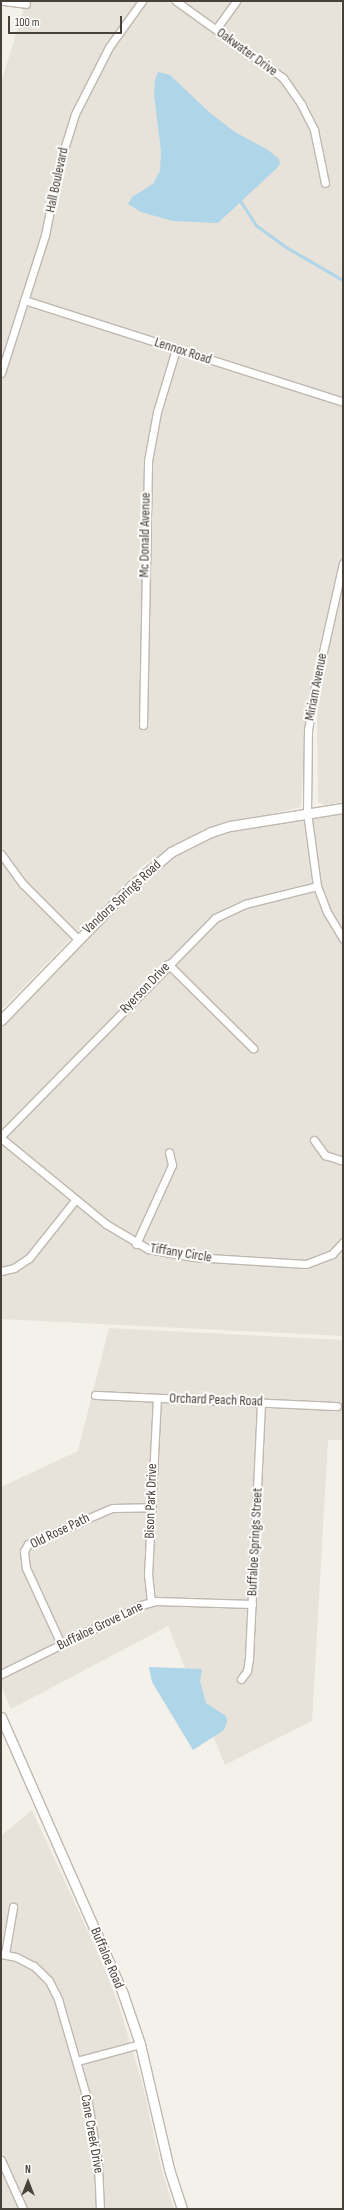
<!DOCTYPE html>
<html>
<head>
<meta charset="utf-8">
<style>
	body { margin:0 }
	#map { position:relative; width:344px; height:2210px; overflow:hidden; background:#f4f1eb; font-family:"Sofia Sans Condensed",sans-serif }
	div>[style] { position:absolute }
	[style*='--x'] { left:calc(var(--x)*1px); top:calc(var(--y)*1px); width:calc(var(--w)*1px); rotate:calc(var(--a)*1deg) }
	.residential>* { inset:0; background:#e7e2da }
	.water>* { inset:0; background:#afd5e9 }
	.stream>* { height:2.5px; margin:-1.25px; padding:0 1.25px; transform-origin:1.25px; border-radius:1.25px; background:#afd5e9 }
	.roads { filter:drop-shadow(1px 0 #bfb8af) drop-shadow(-1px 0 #bfb8af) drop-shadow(0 1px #bfb8af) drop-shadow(0 -1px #bfb8af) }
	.minor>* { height:7px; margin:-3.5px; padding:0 3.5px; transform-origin:3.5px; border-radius:3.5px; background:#fff }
	.tertiary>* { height:9px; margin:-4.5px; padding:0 4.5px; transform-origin:4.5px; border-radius:4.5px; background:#fff }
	span { translate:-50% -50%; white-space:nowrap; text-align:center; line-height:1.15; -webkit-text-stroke:4px #fff; paint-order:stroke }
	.street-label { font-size:14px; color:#48413a }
	.frame { position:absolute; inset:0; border:2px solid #48413a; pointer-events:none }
	.north { position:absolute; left:8px; top:2162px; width:40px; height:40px; -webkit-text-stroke:3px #fff; paint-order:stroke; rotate:0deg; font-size:11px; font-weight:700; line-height:16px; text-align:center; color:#48413a }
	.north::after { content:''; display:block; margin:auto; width:14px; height:18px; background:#48413a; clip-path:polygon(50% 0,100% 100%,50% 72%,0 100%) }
	.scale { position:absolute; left:8px; top:16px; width:114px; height:18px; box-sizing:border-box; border:2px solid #48413a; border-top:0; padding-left:5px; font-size:12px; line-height:14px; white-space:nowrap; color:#48413a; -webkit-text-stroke:3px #fff; paint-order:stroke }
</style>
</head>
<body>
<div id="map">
	<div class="residential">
		<i style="clip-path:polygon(26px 1px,341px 1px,343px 802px,325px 805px,318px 802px,317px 715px,306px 715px,301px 807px,204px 829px,142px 866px,1px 1010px,1px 83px)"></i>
		<i style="clip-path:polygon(343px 812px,343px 1336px,1px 1319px,1px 1026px,123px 900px,157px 870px,187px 849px,226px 832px,264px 822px)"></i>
		<i style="clip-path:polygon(109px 1328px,343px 1340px,343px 1440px,328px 1440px,312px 1721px,225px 1765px,168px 1626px,11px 1709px,1px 1686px,1px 1487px,78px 1451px)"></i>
		<i style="clip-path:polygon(32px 1810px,102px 1962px,119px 2006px,142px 2082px,162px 2171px,174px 2209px,1px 2209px,1px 1836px)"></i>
	</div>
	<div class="water">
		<i style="clip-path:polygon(158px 72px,170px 75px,210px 113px,235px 132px,268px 150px,279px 159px,280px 164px,276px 169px,218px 223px,173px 221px,141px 212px,128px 204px,132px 197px,153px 184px,160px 171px,161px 151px,154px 95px,155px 80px)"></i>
		<i style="clip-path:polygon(149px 1667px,202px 1669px,200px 1681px,206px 1703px,226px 1716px,227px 1722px,224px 1730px,193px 1750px,152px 1682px)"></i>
	</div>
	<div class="stream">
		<i style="--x:240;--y:200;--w:30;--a:57"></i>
		<i style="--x:256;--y:225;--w:39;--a:36"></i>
		<i style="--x:288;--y:248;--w:64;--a:30.2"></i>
	</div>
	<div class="roads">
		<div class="minor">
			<i style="--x:3;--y:1;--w:23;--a:7"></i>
			<i style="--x:176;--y:1;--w:132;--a:35.7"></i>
			<i style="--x:283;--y:78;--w:32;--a:55"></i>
			<i style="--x:301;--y:104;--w:29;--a:63"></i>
			<i style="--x:314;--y:130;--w:54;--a:78.3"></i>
			<i style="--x:216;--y:29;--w:34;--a:-54"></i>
			<i style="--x:24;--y:300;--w:335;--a:17.7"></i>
			<i style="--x:1;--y:373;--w:145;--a:-72.3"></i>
			<i style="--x:45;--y:235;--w:75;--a:-78.4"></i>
			<i style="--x:60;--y:162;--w:50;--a:-72.6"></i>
			<i style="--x:75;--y:114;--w:75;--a:-63.1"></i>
			<i style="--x:109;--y:47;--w:57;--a:-54.3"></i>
			<i style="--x:343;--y:563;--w:127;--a:102.7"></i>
			<i style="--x:315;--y:687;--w:44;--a:99.2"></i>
			<i style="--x:308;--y:730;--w:82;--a:90.7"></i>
			<i style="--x:307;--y:812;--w:75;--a:82.3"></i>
			<i style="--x:317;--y:886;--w:28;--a:69"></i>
			<i style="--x:327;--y:912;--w:31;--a:59"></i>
			<i style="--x:143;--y:725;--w:264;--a:-88.9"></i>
			<i style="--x:148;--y:461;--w:50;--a:-79.6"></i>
			<i style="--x:157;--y:412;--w:66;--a:-73.2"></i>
			<i style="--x:1;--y:854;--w:37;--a:54"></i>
			<i style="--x:23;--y:884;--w:78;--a:45"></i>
			<i style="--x:168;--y:964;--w:120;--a:44.7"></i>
			<i style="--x:1;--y:1136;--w:305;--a:-45.5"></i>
			<i style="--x:215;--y:918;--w:33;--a:-25"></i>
			<i style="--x:245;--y:904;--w:74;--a:-14"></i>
			<i style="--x:1;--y:1138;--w:136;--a:39.3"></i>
			<i style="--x:106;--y:1224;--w:49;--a:30.8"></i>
			<i style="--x:148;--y:1249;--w:46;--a:10.1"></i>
			<i style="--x:193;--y:1257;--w:113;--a:3.5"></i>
			<i style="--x:306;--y:1264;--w:28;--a:-21"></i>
			<i style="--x:332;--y:1254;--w:16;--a:-47"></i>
			<i style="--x:314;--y:1140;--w:19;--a:54"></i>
			<i style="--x:325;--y:1155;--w:19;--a:18"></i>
			<i style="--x:136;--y:1244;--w:87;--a:-65.5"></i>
			<i style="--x:172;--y:1165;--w:13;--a:-103"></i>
			<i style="--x:1;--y:1271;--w:13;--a:-13"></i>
			<i style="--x:14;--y:1268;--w:18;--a:-34"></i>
			<i style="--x:29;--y:1258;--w:75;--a:-51.5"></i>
			<i style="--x:95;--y:1395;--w:242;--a:2.6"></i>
			<i style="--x:151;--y:1602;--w:27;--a:-96"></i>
			<i style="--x:148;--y:1575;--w:176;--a:-87.1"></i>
			<i style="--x:61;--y:1644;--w:84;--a:-114.7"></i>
			<i style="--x:26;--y:1568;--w:17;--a:-97"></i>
			<i style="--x:24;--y:1551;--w:8;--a:-60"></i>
			<i style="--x:28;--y:1544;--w:91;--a:-23.2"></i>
			<i style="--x:112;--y:1508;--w:39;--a:-1"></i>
			<i style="--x:1;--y:1674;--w:156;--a:-26.2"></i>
			<i style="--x:141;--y:1605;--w:16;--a:-15"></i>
			<i style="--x:156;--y:1601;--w:96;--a:1.8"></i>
			<i style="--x:241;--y:1679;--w:10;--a:-53"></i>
			<i style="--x:247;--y:1671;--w:13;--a:-81"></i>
			<i style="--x:249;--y:1658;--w:256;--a:-87.3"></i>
			<i style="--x:1;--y:1954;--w:15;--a:11"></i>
			<i style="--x:16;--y:1957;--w:20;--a:27"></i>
			<i style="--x:34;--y:1966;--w:21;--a:45"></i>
			<i style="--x:49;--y:1981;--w:20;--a:63"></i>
			<i style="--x:58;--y:1999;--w:107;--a:73.8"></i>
			<i style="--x:88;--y:2102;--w:64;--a:81"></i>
			<i style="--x:98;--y:2165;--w:44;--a:87.4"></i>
			<i style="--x:5;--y:1954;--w:48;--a:-80.3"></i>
			<i style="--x:77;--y:2061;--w:65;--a:-15.1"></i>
			<i style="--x:1;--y:2160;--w:54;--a:65.8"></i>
		</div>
		<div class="tertiary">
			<i style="--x:1;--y:1020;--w:188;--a:-45.9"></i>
			<i style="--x:132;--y:885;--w:51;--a:-40.2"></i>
			<i style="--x:171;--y:852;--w:45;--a:-26.6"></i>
			<i style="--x:211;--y:832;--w:20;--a:-18"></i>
			<i style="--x:230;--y:826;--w:114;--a:-9.1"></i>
			<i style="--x:1;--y:1717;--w:303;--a:66.2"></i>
			<i style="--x:123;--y:1994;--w:53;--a:71.2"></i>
			<i style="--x:140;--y:2044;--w:128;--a:76.9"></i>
			<i style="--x:169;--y:2169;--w:42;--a:72"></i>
		</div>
	</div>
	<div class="street-label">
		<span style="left:247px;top:52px;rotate:36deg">Oakwater Drive</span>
		<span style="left:57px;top:180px;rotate:-78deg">Hall Boulevard</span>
		<span style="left:183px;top:351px;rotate:18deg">Lennox Road</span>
		<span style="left:145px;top:535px;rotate:-89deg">Mc Donald Avenue</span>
		<span style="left:316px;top:687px;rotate:-79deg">Miriam Avenue</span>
		<span style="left:122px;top:897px;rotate:-43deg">Vandora Springs Road</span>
		<span style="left:145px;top:988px;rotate:-46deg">Ryerson Drive</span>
		<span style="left:181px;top:1253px;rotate:9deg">Tiffany Circle</span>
		<span style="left:216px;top:1400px;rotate:2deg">Orchard Peach Road</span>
		<span style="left:151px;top:1501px;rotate:-88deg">Bison Park Drive</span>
		<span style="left:60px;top:1531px;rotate:-26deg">Old Rose Path</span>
		<span style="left:255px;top:1542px;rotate:-87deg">Buffaloe Springs Street</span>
		<span style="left:100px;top:1626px;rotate:-26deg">Buffaloe Grove Lane</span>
		<span style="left:107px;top:1958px;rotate:67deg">Buffaloe Road</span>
		<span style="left:92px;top:2134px;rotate:80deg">Cane Creek Drive</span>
	</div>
	<div class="frame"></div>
	<div class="north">N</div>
	<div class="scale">100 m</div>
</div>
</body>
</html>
